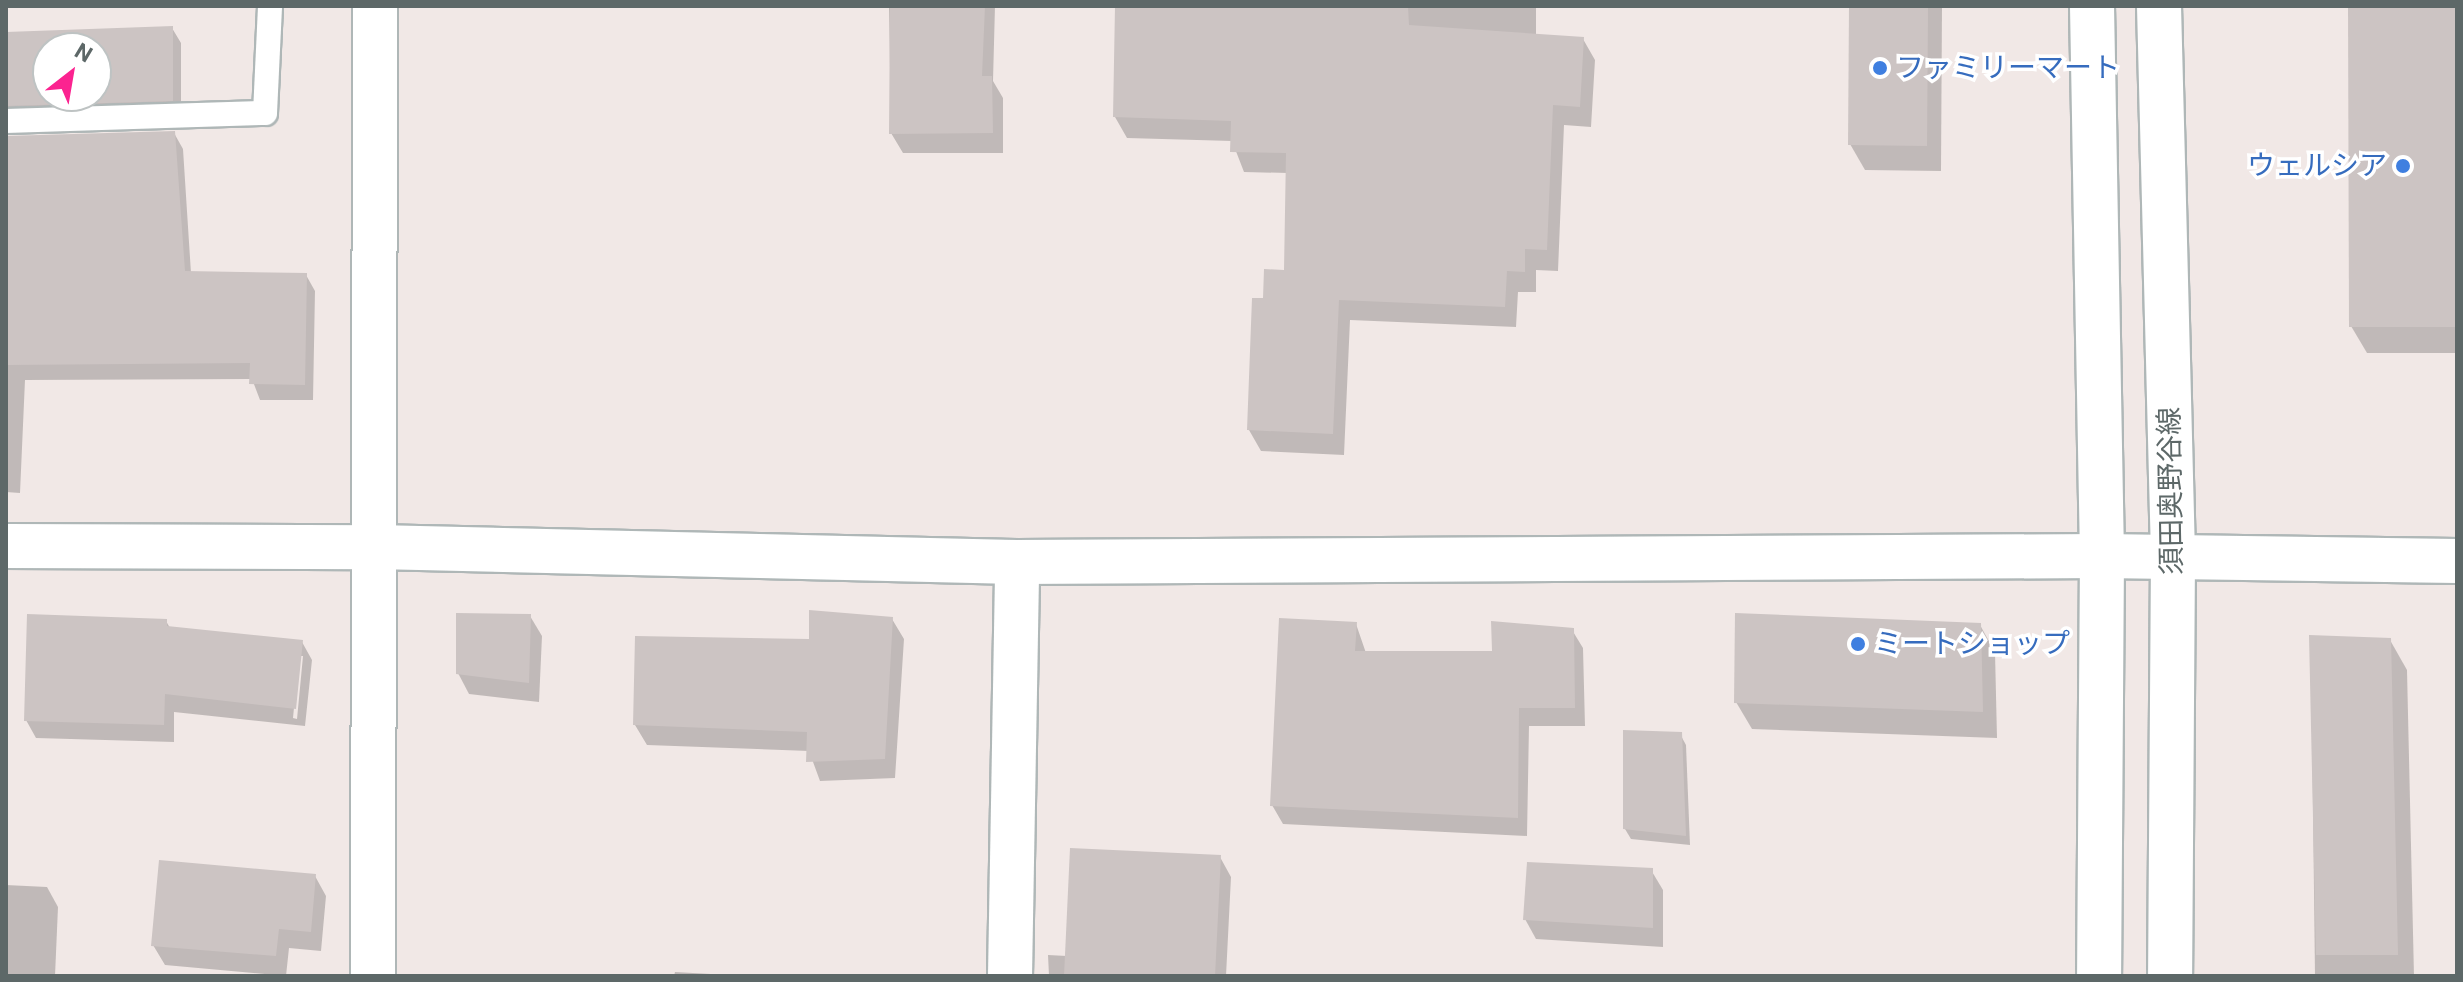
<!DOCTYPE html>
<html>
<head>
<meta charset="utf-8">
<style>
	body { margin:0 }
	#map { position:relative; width:2463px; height:982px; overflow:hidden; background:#f1e8e6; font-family:Roboto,"Noto Sans JP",sans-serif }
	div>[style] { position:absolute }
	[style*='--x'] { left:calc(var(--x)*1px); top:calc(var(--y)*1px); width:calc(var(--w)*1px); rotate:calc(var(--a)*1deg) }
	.shadow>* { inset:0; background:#0003 }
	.building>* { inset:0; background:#ccc4c3 }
	.roads { filter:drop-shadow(2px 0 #afb7b7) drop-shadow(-2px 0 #afb7b7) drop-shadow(0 2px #afb7b7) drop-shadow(0 -2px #afb7b7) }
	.service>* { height:24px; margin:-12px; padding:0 12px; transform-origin:12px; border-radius:12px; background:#fff }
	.minor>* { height:44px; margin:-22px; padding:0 22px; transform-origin:22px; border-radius:22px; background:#fff }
	.tertiary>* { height:44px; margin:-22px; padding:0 22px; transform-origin:22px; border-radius:22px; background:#fff }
	.secondary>* { height:44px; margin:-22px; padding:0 22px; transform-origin:22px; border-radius:22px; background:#fff }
	.dots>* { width:22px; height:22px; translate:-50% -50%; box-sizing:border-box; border:4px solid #fff; border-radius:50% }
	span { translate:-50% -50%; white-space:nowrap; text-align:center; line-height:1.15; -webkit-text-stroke:7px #fff; paint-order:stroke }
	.shop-label { font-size:28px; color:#366cbe }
	.left { translate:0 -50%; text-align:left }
	.right { translate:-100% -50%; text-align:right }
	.street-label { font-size:28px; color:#5d6868 }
	.frame { position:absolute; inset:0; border:8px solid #5d6868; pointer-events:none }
	.north { position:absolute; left:32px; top:32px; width:80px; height:80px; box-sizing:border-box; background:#fff; border:2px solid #bec3c3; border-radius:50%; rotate:31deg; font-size:22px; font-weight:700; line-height:32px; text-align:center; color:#5d6868 }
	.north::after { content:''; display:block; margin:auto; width:28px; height:36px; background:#fb2390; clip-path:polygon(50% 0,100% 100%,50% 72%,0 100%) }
</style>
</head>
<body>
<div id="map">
	<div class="shadow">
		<i style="clip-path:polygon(889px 6px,995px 6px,993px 81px,1003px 98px,1003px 153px,903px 153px,891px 133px)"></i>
		<i style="clip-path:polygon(1117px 6px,1536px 6px,1536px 35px,1583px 39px,1595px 60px,1591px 127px,1564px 125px,1558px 271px,1536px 270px,1536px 292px,1518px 292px,1516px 327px,1350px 320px,1344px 455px,1261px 451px,1249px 430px,1286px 272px,1288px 173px,1244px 172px,1232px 141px,1127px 138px,1115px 117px)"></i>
		<i style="clip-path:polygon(1851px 6px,1942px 6px,1941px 171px,1865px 170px,1850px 144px)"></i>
		<i style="clip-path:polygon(2350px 6px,2457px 6px,2457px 353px,2367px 353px,2351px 326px)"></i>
		<i style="clip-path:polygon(evenodd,172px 28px,181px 43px,181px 116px,6px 126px,6px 33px,172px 28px,48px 48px,96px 48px,96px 96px,48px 96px,48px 48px)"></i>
		<i style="clip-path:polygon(174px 133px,183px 149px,191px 273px,306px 275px,315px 291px,313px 400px,260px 400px,252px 379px,25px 380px,20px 493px,6px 492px,6px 138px)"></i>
		<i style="clip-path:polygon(530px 616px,542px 636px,539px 702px,469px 694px,458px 673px)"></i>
		<i style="clip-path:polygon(892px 619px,904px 639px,895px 778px,820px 781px,809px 751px,647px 745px,635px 725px,811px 641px)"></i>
		<i style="clip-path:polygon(evenodd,166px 621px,170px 628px,302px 642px,312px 660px,305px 726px,174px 712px,174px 742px,36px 738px,26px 720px,166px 621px,299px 656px,303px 656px,297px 719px,293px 718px,299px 656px)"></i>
		<i style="clip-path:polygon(1356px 624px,1366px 653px,1494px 653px,1572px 630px,1583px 648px,1585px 726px,1529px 726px,1527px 836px,1283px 824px,1272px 805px)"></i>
		<i style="clip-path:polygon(1980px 625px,1995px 652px,1997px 738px,1752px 729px,1736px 702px)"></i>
		<i style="clip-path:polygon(2311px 637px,2390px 640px,2407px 670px,2414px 976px,2315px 976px)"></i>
		<i style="clip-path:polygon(1680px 734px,1686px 745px,1690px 845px,1631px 839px,1625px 829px)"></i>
		<i style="clip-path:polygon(1220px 857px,1231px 877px,1226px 976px,1049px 976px,1048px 955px,1067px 956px)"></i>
		<i style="clip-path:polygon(1651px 870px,1663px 890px,1663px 947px,1536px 939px,1525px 919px)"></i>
		<i style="clip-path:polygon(315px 876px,326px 896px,321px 951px,289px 948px,286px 976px,165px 965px,153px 945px)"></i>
		<i style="clip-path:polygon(6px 885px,47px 887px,58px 907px,55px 976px,6px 976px)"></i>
		<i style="clip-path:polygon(675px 972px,747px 976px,674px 976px)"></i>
	</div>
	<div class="building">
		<i style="clip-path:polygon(890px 6px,985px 6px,982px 76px,992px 76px,993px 133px,889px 134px)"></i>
		<i style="clip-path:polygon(1115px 6px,1408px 6px,1409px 25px,1584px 37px,1580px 107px,1553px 105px,1547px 250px,1525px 249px,1525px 272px,1507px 271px,1505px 307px,1339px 300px,1333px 434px,1247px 430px,1252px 298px,1263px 298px,1264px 269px,1284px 270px,1286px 153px,1230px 152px,1231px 121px,1113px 117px)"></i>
		<i style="clip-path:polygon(1849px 6px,1928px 6px,1927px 146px,1848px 145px)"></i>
		<i style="clip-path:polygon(2348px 6px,2457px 6px,2457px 327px,2349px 327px)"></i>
		<i style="clip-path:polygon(evenodd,173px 26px,173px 101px,6px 106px,6px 32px,173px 26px,48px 48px,96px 48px,96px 96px,48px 96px,48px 48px)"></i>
		<i style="clip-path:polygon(175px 131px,185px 271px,307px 273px,305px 385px,249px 384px,250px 363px,6px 365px,6px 136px)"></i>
		<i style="clip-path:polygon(809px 610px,893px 617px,885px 759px,806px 762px,807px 732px,633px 725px,635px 636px,809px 639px)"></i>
		<i style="clip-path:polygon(456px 613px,531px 614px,529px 683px,456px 674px)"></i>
		<i style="clip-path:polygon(1735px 613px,1981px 623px,1983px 712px,1734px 703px)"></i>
		<i style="clip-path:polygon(27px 614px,167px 619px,167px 626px,303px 640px,296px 709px,165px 694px,164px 725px,24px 721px)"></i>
		<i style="clip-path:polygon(1279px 618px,1357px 622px,1355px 651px,1492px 651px,1491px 621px,1574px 628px,1575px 708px,1519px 708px,1518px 818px,1270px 806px)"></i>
		<i style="clip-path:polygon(2309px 635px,2391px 638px,2398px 955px,2316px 955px)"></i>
		<i style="clip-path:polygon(1623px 730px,1682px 732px,1686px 836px,1623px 829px)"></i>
		<i style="clip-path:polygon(1070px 848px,1221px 855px,1215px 976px,1064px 976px)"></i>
		<i style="clip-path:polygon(159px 860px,316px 874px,311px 932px,279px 929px,276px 956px,151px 946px)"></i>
		<i style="clip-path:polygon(1527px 862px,1653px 868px,1653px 928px,1523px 920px)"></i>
	</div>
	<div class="roads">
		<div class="service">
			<i style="--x:6;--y:121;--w:259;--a:-1.8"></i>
			<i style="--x:265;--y:113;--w:107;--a:-87.3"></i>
		</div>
		<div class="minor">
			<i style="--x:1010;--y:976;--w:414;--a:-89"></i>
		</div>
		<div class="tertiary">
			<i style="--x:6;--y:546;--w:370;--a:0.2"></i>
			<i style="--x:376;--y:547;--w:641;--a:1.34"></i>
			<i style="--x:1017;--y:562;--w:1085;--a:-0.32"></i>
			<i style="--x:2102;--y:556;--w:355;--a:0.8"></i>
			<i style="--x:373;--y:976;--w:970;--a:-89.88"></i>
		</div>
		<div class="secondary">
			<i style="--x:2092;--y:6;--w:550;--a:88.96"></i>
			<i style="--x:2102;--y:556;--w:420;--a:90.4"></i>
			<i style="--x:2159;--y:6;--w:551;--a:88.54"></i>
			<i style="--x:2173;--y:557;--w:419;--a:90.4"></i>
		</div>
	</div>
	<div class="dots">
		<i style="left:1880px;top:68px;background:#3f7fe0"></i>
		<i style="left:2403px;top:166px;background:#3f7fe0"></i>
		<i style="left:1858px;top:644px;background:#3f7fe0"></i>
	</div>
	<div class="shop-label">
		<span class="left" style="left:1896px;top:68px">ファミリーマート</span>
		<span class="right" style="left:2387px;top:166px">ウェルシア</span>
		<span class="left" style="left:1874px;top:644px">ミートショップ</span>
	</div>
	<div class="street-label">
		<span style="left:2171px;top:491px;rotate:-91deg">須田奥野谷線</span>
	</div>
	<div class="frame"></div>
	<div class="north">N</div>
</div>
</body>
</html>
